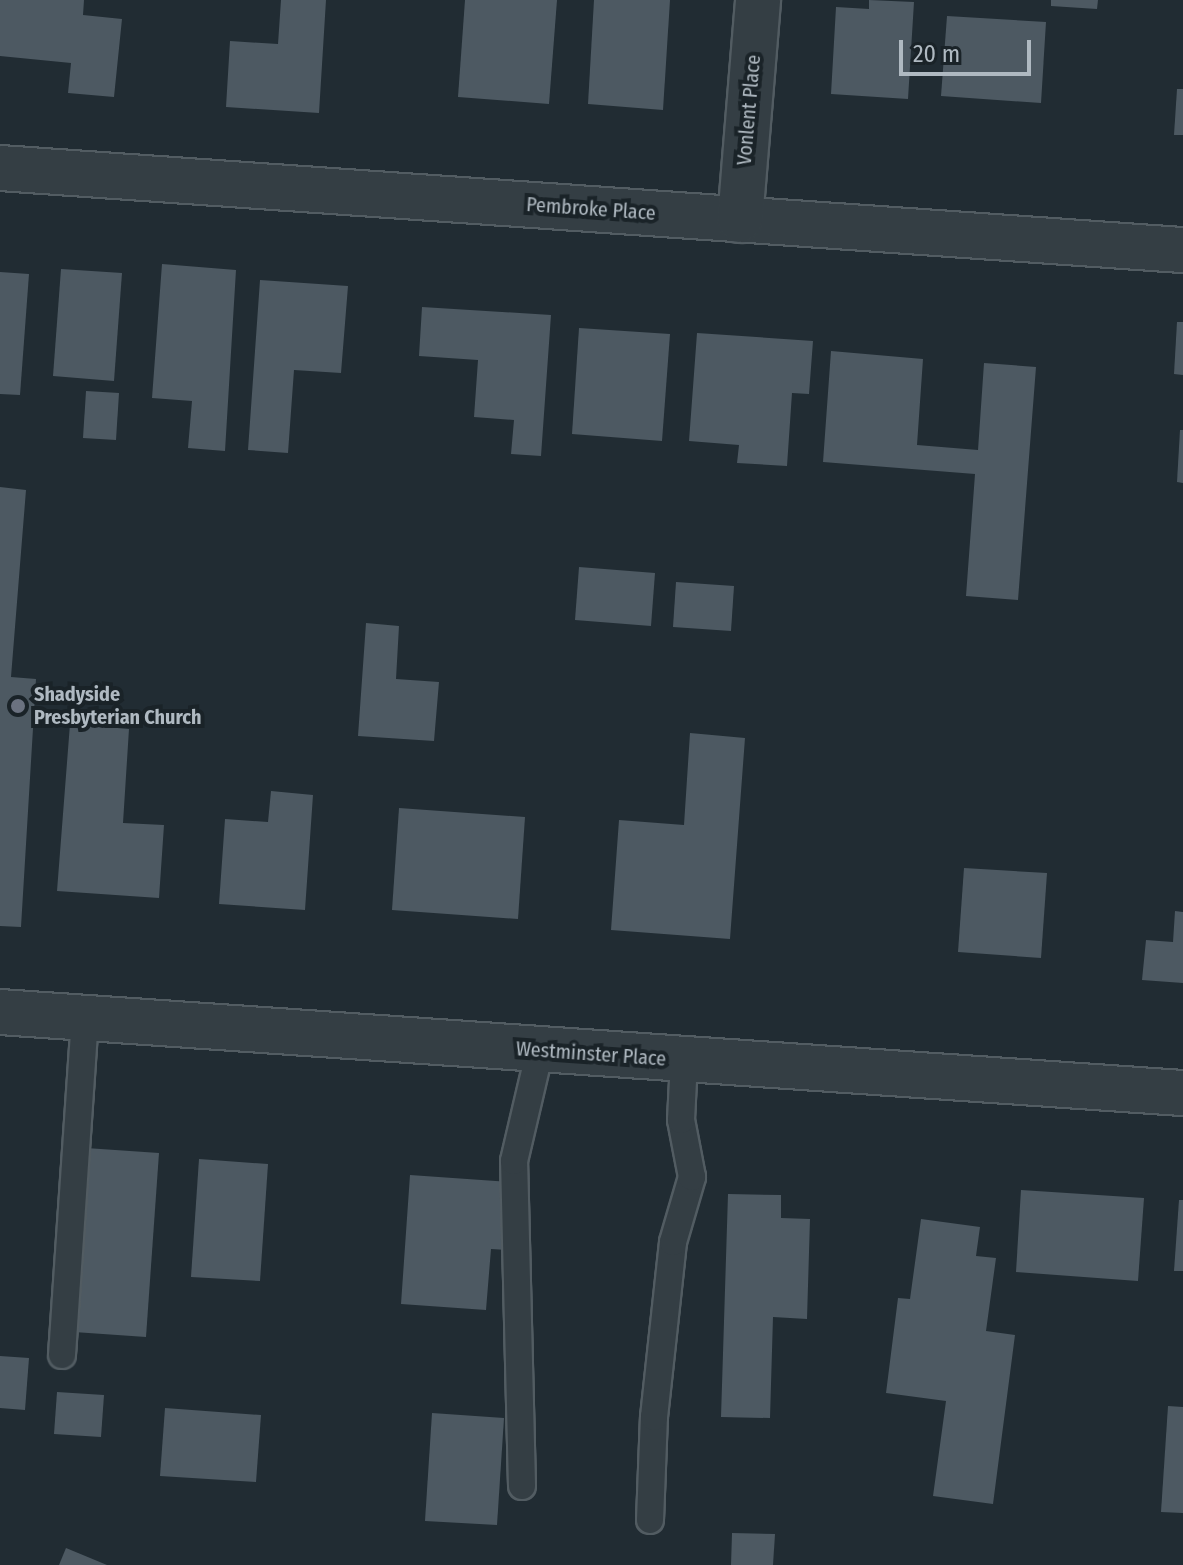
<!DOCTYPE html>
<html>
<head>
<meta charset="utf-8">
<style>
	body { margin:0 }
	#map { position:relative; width:1183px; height:1565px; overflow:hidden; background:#212c33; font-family:"Fira Sans Condensed",sans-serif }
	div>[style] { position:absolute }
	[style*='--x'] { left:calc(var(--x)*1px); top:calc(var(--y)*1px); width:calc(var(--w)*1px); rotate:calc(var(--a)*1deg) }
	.building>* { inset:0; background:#4d5962 }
	.roads { filter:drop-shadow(2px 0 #525c62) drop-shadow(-2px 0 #525c62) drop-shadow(0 2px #525c62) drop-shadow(0 -2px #525c62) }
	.lane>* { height:26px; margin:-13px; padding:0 13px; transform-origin:13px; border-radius:13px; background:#343e44 }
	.street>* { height:44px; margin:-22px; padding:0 22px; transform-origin:22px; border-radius:22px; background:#343e44 }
	.dots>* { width:22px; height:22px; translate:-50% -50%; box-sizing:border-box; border:4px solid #1a2328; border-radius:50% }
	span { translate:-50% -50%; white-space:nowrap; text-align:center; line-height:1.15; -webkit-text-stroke:8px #1a2328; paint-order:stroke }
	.street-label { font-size:20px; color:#afb9c1 }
	.poi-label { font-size:20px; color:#afb9c1; font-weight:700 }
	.left { translate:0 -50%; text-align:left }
	.scale { position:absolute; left:899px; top:40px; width:132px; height:36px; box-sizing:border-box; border:4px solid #afb9c1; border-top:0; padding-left:10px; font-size:24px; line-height:28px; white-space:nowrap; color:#afb9c1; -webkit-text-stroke:6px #1a2328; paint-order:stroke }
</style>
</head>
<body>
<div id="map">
	<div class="building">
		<i style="clip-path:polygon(0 0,84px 0,83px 15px,122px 19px,114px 97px,68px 93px,71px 63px,0 56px)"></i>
		<i style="clip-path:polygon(281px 0,326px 0,319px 113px,226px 107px,230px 41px,278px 44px)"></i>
		<i style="clip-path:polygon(465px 0,557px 0,549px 104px,458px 97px)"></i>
		<i style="clip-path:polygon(594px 0,670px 0,663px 110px,588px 104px)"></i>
		<i style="clip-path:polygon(869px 0,914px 2px,908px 99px,831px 94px,836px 7px,869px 9px)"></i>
		<i style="clip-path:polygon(1051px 0,1098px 0,1097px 9px,1051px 6px)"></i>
		<i style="clip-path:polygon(947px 16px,1046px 22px,1041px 103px,941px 96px)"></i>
		<i style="clip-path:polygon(1177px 89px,1183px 89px,1183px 135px,1174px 135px)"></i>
		<i style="clip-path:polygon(162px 264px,236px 270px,225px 451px,188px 448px,192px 401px,152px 398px)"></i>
		<i style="clip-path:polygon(61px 269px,122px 273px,114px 381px,53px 376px)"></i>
		<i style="clip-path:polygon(0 272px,29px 274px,20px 395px,0 394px)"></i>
		<i style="clip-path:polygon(260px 280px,348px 286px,341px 373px,294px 370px,288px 453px,248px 450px)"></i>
		<i style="clip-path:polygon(422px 307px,551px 315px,541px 456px,511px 454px,514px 420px,474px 417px,478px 360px,419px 356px)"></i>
		<i style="clip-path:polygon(1177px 322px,1183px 322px,1183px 375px,1174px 374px)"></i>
		<i style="clip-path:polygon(579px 328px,670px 334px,662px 441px,572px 434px)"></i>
		<i style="clip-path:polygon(697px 333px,813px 341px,809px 394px,792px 393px,787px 466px,737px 463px,739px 445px,689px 441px)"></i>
		<i style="clip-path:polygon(831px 351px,923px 359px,917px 445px,978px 450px,984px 363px,1036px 367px,1018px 600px,966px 596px,975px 474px,823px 462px)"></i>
		<i style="clip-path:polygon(86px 391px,119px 393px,116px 440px,83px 438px)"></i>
		<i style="clip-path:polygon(1180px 430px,1183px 430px,1183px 483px,1177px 482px)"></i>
		<i style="clip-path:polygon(0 487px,26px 490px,11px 677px,36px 679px,21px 927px,0 926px)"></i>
		<i style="clip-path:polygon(579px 567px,655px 573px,651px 626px,575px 620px)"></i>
		<i style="clip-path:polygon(676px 582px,734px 586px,731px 631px,673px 627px)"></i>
		<i style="clip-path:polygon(366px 623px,399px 626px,396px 679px,439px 682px,434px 741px,358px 736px)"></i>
		<i style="clip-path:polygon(70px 724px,129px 729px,123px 823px,164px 825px,159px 898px,57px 891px)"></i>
		<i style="clip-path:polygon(690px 733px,745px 738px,730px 939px,611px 930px,619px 820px,684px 825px)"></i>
		<i style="clip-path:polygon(271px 791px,313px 795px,305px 910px,219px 904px,225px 819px,268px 822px)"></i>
		<i style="clip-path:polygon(399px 808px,525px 817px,518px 919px,392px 910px)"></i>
		<i style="clip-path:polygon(964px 868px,1047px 873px,1041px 958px,958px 952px)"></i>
		<i style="clip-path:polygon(1175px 911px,1183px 912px,1183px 983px,1142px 980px,1146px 940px,1173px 942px)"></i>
		<i style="clip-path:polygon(86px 1148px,159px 1153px,146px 1337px,74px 1332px)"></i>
		<i style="clip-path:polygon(199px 1159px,268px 1164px,260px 1281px,191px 1277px)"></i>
		<i style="clip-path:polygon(410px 1175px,511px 1182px,507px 1250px,491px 1249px,486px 1310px,401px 1304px)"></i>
		<i style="clip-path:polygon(1021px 1190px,1144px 1198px,1138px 1281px,1016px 1272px)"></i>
		<i style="clip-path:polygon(728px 1194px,781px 1195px,781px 1218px,810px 1219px,807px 1319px,773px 1317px,770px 1418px,721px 1417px)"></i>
		<i style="clip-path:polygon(1179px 1200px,1183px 1200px,1183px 1271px,1174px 1271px)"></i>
		<i style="clip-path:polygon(921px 1219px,980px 1227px,976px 1256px,996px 1258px,986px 1331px,1015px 1335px,993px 1504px,933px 1496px,946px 1401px,886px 1393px,898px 1298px,910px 1299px)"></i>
		<i style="clip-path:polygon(0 1356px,29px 1358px,25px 1410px,0 1408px)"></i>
		<i style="clip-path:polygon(57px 1392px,104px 1395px,101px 1437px,54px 1434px)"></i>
		<i style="clip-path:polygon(1168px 1406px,1183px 1407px,1183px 1513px,1161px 1512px)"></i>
		<i style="clip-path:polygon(165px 1408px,261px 1415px,256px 1482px,160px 1476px)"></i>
		<i style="clip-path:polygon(432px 1413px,504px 1418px,497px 1525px,425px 1521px)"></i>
		<i style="clip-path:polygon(732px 1533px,775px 1534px,773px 1565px,731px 1565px)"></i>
		<i style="clip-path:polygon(66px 1548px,107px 1565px,59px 1565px)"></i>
	</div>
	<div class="roads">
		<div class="lane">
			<i style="--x:62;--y:1355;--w:338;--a:-86.1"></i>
			<i style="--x:522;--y:1486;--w:325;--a:-91.4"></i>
			<i style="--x:514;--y:1161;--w:114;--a:-76.8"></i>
			<i style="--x:650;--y:1520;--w:103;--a:-87.8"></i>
			<i style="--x:654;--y:1417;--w:176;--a:-83.8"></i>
			<i style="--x:673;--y:1242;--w:68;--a:-73.7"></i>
			<i style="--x:692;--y:1177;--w:58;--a:-100.9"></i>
			<i style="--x:681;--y:1120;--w:60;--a:-87.1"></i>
		</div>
		<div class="street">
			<i style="--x:0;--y:168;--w:1186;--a:3.97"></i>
			<i style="--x:740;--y:220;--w:221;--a:-85.3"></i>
			<i style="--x:0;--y:1012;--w:1186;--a:3.92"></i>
		</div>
	</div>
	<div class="dots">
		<i style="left:18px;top:706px;background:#6b7280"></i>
	</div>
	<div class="street-label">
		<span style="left:749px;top:110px;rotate:-85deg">Vonlent Place</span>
		<span style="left:591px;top:209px;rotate:4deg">Pembroke Place</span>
		<span style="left:591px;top:1054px;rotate:4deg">Westminster Place</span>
	</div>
	<div class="poi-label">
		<span class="left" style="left:34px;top:706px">Shadyside<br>Presbyterian Church</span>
	</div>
	<div class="scale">20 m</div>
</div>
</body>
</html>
